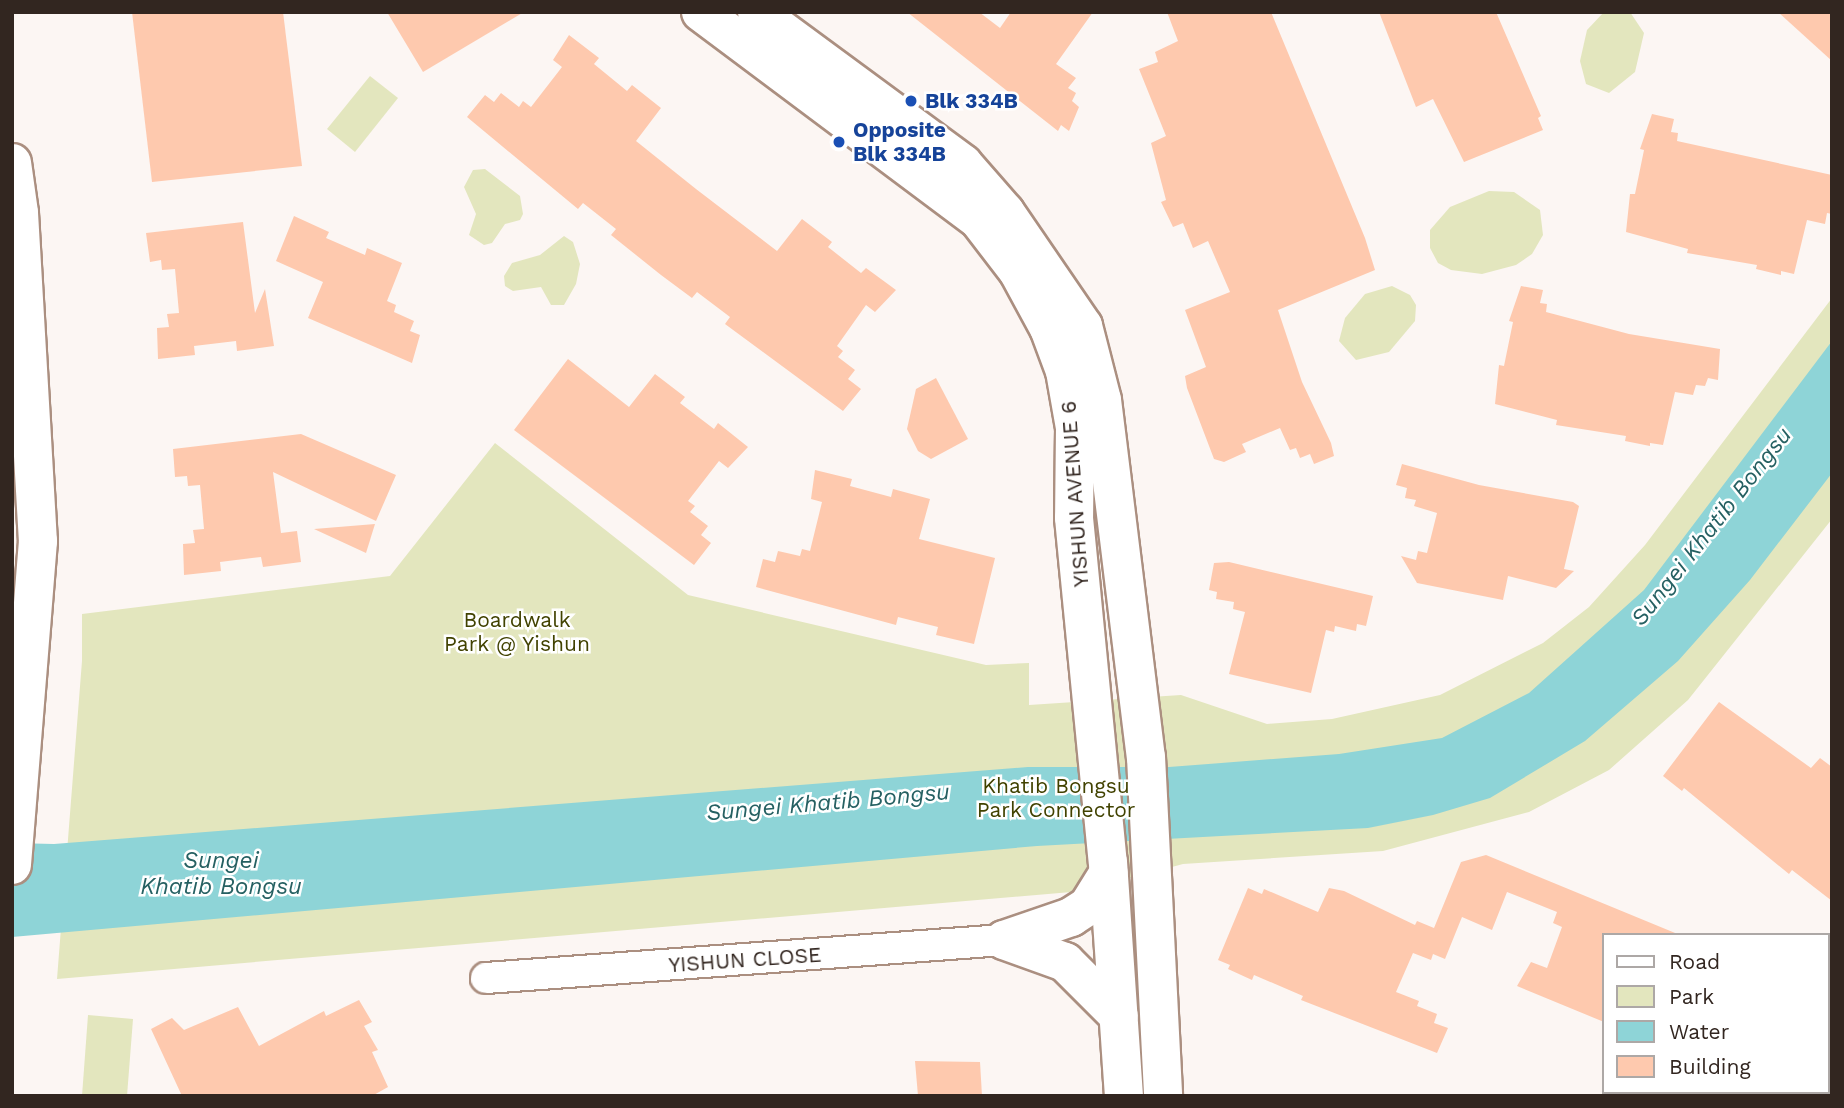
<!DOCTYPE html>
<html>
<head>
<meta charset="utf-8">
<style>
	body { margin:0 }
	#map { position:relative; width:1844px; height:1108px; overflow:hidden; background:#fcf6f3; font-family:"Work Sans",sans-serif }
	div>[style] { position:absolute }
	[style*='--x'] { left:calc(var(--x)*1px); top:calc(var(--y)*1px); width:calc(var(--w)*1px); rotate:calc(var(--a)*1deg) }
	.green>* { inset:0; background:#e3e6be }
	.water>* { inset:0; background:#8ed4d7 }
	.building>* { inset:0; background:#fec9ae }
	.roads { filter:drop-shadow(2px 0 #ab8f80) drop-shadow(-2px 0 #ab8f80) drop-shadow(0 2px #ab8f80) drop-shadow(0 -2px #ab8f80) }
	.minor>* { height:30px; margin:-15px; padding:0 15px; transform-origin:15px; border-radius:15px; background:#fff }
	.major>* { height:38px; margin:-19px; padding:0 19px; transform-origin:19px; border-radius:19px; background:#fff }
	.dots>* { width:19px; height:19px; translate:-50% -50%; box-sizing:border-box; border:4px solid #fff; border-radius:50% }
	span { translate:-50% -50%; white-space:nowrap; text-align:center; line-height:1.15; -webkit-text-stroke:5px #fff; paint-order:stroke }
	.transit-label { font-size:21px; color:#164399; font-weight:700 }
	.left { translate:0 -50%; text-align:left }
	.street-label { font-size:21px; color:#322620 }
	.park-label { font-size:21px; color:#414200 }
	.water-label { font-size:23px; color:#256062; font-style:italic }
	.frame { position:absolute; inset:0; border:14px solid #322620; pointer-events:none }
	.legend { position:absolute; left:1602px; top:933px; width:228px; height:161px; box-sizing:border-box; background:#fff; border:2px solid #ada8a6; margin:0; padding:9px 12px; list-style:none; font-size:21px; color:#322620 }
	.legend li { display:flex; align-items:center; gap:14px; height:35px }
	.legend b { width:35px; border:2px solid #ada8a6 }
</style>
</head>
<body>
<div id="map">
	<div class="green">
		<i style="clip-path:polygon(1604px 12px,1630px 12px,1644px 33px,1635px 72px,1609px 93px,1586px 84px,1580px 61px,1587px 30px)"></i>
		<i style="clip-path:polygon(370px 76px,398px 98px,355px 152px,327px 129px)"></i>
		<i style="clip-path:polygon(485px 169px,520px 196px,523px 214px,520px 220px,505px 224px,492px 243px,484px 245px,469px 235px,476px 214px,464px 187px,473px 170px)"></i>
		<i style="clip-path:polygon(1489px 191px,1514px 192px,1540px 210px,1543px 235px,1532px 254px,1516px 265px,1482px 274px,1451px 270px,1438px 263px,1430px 248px,1430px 230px,1450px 207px)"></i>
		<i style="clip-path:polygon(564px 236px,573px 242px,580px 264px,576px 284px,564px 305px,551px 305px,541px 287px,513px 291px,505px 286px,504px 276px,512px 263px,540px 255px)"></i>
		<i style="clip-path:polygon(1392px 286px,1410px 295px,1416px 305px,1415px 321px,1389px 352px,1356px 360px,1339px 341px,1345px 318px,1365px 294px)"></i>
		<i style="clip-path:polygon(1832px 298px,1832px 519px,1688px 700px,1609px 770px,1529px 812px,1383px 851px,1183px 864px,1083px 891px,57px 979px,82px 661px,82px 614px,390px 576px,495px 443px,688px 595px,986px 665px,1029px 663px,1029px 705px,1181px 695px,1267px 724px,1332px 719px,1440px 695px,1543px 643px,1589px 607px,1645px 545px)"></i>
		<i style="clip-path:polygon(88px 1015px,133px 1019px,127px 1096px,82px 1096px)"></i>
	</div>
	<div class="water">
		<i style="clip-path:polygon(1832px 341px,1832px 473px,1750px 580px,1678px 661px,1585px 741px,1490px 798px,1433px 815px,1368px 828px,1037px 846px,12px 937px,12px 843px,54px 844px,1028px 767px,1169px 767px,1339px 754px,1442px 738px,1529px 693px,1644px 590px)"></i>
	</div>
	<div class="building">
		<i style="clip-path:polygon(132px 12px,283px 12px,302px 166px,152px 182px)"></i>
		<i style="clip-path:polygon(387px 12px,524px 12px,423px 72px)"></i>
		<i style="clip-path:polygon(907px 12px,979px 12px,1000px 28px,1011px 12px,1093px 12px,1056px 64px,1076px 78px,1068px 88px,1076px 93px,1072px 101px,1079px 107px,1069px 131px,1061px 125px,1058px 131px)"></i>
		<i style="clip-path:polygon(1167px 12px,1271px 12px,1365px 238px,1375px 270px,1278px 310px,1302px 382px,1331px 443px,1334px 456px,1314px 464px,1310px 454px,1300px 458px,1296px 448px,1290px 450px,1280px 428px,1242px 444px,1246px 452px,1224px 462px,1214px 459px,1187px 388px,1185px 376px,1206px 367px,1185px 310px,1230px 292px,1208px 241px,1193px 248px,1183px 223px,1173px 227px,1161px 202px,1166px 200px,1151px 143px,1166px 136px,1139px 69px,1158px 62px,1155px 52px,1178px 41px)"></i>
		<i style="clip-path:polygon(1379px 12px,1496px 12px,1541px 116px,1538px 118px,1543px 130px,1464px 162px,1433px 99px,1416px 107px)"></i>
		<i style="clip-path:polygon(1778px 12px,1832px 12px,1832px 61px)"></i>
		<i style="clip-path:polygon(569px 35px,599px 58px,594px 64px,627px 91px,632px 85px,661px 108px,636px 141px,696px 189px,777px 251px,802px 219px,832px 242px,828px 247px,861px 273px,866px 268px,896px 290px,875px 312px,866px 305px,837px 346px,843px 351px,838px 357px,855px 370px,848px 379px,861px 389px,843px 411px,725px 324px,730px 317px,697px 292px,692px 298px,661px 275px,611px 235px,616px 229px,583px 203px,578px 209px,467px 117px,485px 95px,494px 102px,501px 93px,519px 107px,523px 101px,531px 107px,562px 67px,553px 60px)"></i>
		<i style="clip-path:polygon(1652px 114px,1674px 119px,1671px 132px,1678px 133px,1677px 141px,1832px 175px,1832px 214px,1827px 213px,1825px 224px,1807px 220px,1794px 274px,1781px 271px,1781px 275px,1756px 269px,1757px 265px,1687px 253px,1688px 249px,1626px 232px,1630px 194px,1635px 194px,1644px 150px,1640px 149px)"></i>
		<i style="clip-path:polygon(294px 216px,329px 232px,326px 238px,365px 255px,367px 248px,402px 263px,387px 301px,396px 305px,394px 312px,414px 321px,410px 331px,420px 335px,412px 363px,308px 318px,323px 282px,276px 261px)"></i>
		<i style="clip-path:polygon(243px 222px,255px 313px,265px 289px,274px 346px,237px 351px,236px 341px,194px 346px,195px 355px,158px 359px,157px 328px,169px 327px,167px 314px,179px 313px,175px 269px,162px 270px,161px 260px,150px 262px,146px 233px)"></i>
		<i style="clip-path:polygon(1521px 286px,1543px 290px,1540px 303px,1547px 304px,1546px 312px,1629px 334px,1720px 349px,1718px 380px,1708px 378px,1705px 386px,1696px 385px,1693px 395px,1675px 392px,1663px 445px,1650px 443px,1650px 446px,1625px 441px,1626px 436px,1556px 425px,1557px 420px,1495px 404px,1499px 365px,1504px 366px,1513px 322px,1509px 321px)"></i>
		<i style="clip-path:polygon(568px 359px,629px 407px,655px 374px,685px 397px,680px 403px,714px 429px,718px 423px,748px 447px,728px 468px,719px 461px,688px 501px,695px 506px,690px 512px,708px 526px,701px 535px,711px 543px,694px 565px,514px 430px)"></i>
		<i style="clip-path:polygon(936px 378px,968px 439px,931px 459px,918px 451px,907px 429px,916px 389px)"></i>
		<i style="clip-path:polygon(301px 434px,396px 475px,376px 521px,273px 472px,281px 533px,297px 531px,301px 562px,263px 567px,261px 557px,220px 562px,221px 571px,184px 575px,183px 544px,195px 543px,193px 530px,204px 529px,200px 485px,188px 486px,187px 476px,175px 477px,173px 449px)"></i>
		<i style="clip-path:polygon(1402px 464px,1479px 485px,1573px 502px,1579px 506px,1564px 569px,1574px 571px,1556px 588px,1508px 576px,1503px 600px,1417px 583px,1401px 556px,1416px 560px,1418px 551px,1427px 553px,1437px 513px,1414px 506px,1416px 500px,1405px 498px,1407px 488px,1396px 485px)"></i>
		<i style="clip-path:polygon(815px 470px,852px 479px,850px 486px,891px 497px,893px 489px,930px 499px,919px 539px,995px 558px,974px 644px,936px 635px,938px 627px,898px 617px,896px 625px,756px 587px,763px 559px,775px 562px,778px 551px,800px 556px,802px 549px,810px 551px,822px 502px,811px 499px)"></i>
		<i style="clip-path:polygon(375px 524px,366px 553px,314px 529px)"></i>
		<i style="clip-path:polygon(1229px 562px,1373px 596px,1366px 626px,1357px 624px,1356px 631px,1335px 626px,1334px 632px,1326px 630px,1311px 693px,1229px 674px,1245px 612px,1233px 609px,1234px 602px,1216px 599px,1217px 592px,1209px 590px,1214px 563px)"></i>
		<i style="clip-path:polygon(1719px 702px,1811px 768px,1820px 758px,1832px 767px,1832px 901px,1792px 870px,1789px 874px,1684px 788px,1682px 791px,1663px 776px)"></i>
		<i style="clip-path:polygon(1486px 855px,1680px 935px,1604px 935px,1604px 1022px,1517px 986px,1531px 962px,1547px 968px,1562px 927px,1553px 923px,1557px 912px,1507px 892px,1492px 930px,1462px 917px,1445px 959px,1433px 954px,1431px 960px,1413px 953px,1396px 992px,1419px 1001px,1417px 1006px,1437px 1014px,1434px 1023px,1448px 1028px,1437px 1053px,1301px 1000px,1303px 996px,1254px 975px,1252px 980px,1228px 969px,1230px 965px,1218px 960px,1248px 888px,1262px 894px,1264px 889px,1318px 912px,1329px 888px,1344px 891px,1415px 925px,1417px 921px,1434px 928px,1461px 862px)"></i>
		<i style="clip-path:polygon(359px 1000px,372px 1022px,364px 1026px,378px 1050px,372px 1052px,388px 1087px,372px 1096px,182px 1096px,151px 1029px,172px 1018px,184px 1030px,238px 1007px,259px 1046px,324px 1011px,326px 1016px)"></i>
		<i style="clip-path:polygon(915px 1061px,980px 1062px,982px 1096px,918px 1096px)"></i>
	</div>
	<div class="roads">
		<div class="minor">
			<i style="--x:486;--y:978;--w:519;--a:-4.2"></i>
		</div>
		<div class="major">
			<i style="--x:701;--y:12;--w:346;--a:36.8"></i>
			<i style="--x:978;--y:219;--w:66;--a:52.4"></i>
			<i style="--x:1018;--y:271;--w:65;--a:61.5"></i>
			<i style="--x:1049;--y:328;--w:46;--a:69.6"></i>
			<i style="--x:1065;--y:371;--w:58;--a:80"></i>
			<i style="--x:1075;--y:428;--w:90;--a:90.6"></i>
			<i style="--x:1074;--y:518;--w:346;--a:84.4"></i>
			<i style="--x:1108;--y:862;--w:235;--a:86.1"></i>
			<i style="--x:757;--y:12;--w:256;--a:36.4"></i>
			<i style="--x:963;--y:164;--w:64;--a:48.8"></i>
			<i style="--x:1005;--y:212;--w:138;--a:55.6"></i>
			<i style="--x:1083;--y:326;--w:76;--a:75.6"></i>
			<i style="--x:1102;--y:400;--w:360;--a:83"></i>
			<i style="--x:1146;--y:757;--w:339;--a:87.1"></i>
			<i style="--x:12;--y:163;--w:50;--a:82"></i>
			<i style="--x:19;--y:213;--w:329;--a:86.7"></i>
			<i style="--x:38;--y:541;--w:325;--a:94.6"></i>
			<i style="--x:1004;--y:940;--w:65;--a:19.8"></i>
			<i style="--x:1065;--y:962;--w:76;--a:45"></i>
			<i style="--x:1004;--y:940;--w:71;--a:-18.9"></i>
			<i style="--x:1071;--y:917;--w:20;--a:-33"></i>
			<i style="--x:1088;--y:906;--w:39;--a:-58"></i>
		</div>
	</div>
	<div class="dots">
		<i style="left:911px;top:101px;background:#1a4fb4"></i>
		<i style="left:839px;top:142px;background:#1a4fb4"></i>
	</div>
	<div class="transit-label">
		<span class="left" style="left:925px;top:101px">Blk 334B</span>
		<span class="left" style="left:853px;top:142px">Opposite<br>Blk 334B</span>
	</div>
	<div class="street-label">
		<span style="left:1075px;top:494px;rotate:-94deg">YISHUN AVENUE 6</span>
		<span style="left:745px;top:960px;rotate:-4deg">YISHUN CLOSE</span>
	</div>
	<div class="park-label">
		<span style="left:517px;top:632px">Boardwalk<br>Park @ Yishun</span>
		<span style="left:1056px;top:798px">Khatib Bongsu<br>Park Connector</span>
	</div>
	<div class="water-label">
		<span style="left:1712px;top:527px;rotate:-52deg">Sungei Khatib Bongsu</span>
		<span style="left:828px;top:803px;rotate:-5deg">Sungei Khatib Bongsu</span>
		<span style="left:221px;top:874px">Sungei<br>Khatib Bongsu</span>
	</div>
	<div class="frame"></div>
	<ul class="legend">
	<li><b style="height:9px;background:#fff"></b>Road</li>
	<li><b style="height:19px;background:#e3e6be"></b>Park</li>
	<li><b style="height:19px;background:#8ed4d7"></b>Water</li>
	<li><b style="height:19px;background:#fec9ae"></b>Building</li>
	</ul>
</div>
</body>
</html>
